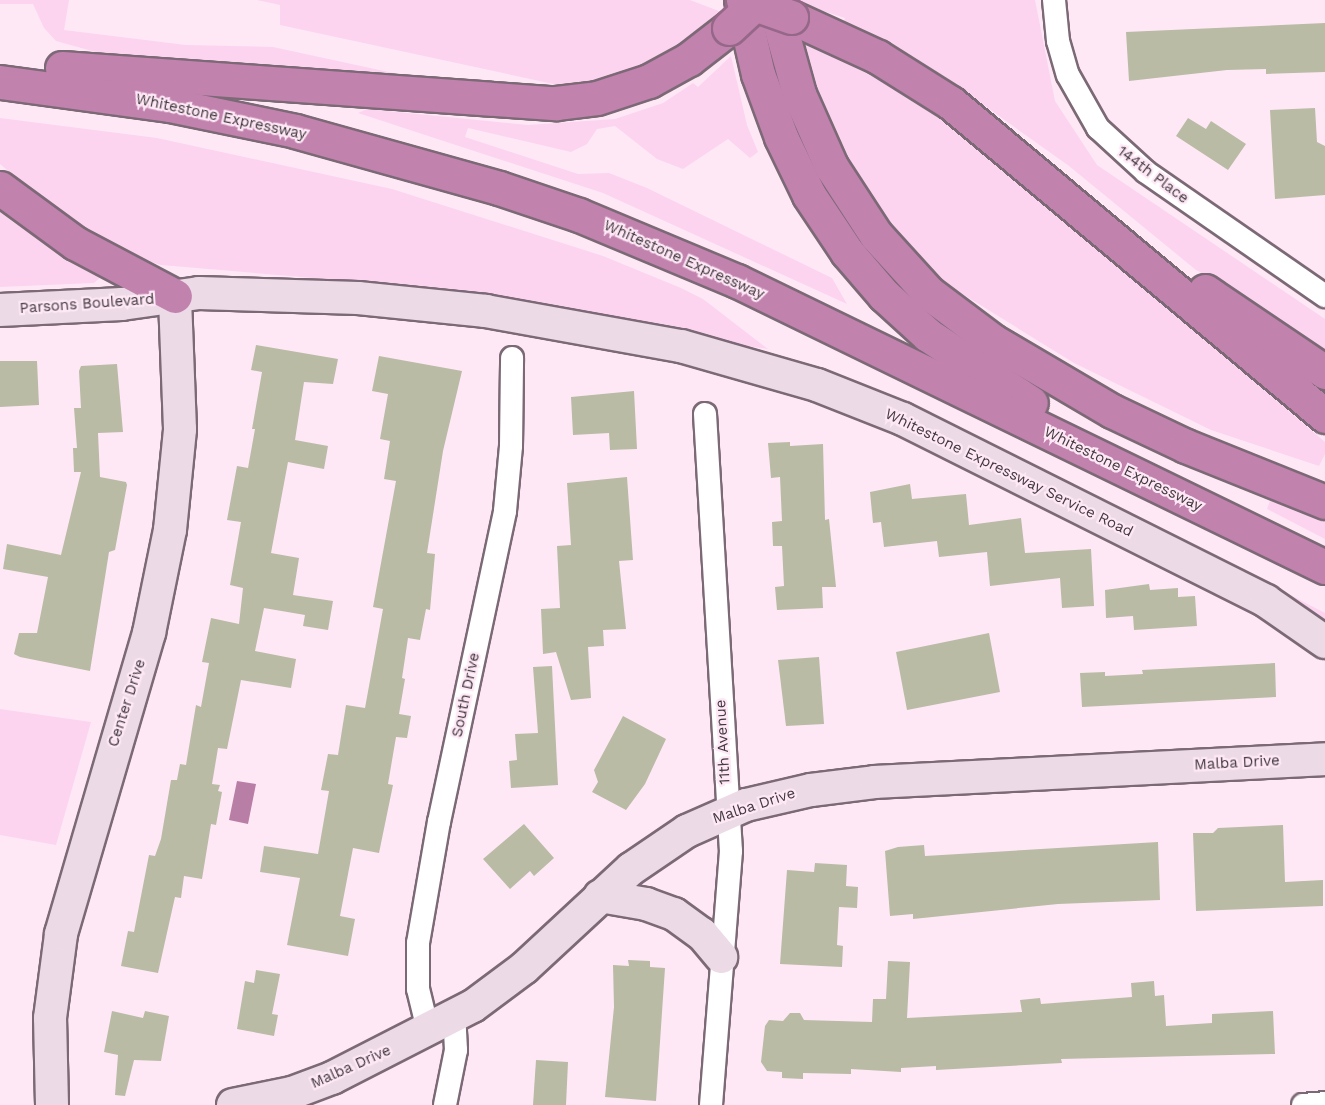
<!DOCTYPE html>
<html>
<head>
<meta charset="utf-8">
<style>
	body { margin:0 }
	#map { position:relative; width:1325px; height:1105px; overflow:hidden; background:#fee8f6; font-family:"Work Sans",sans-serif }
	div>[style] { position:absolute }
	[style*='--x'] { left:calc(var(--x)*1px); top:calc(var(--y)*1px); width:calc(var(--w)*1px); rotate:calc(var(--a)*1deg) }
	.green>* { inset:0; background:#fcd4ef }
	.water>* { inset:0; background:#b97ea6 }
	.building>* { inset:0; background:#b9bba5 }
	.roads { filter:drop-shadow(2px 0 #7c6976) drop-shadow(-2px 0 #7c6976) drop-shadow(0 2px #7c6976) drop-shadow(0 -2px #7c6976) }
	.street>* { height:22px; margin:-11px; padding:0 11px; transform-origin:11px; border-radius:11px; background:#fff }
	.secondary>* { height:32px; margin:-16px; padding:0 16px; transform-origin:16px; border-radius:16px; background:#eddae7 }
	.highway>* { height:33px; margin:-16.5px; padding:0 16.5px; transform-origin:16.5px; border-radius:16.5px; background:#c282ae }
	.bridges { filter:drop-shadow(2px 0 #956887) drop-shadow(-2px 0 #956887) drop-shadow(0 2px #956887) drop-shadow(0 -2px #956887) }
	.highway-bridge>* { height:33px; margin:-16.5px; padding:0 16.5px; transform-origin:16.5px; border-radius:16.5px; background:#c282ae }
	span { translate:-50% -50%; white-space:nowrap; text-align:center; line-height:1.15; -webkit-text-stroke:4.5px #fee8f6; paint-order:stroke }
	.street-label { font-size:15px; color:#41383e }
</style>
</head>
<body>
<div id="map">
	<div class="green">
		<i style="clip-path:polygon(0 0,69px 0,64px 30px,186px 45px,273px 47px,495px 95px,121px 59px,56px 41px,44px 28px,33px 4px,0 4px)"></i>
		<i style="clip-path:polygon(257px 0,690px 0,724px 13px,687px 44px,638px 71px,572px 88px,280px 25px,280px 5px)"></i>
		<i style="clip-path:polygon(788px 0,1035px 0,1055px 101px,1097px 165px,1325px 319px,1325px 358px,1260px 323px,1263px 310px,1242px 304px,1242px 293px,1196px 270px,1069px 166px,943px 76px,843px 24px,845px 18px)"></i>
		<i style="clip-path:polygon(796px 41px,834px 57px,836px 53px,877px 73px,914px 95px,979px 145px,1325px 442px,1325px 454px,1319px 466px,1211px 430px,1074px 363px,943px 282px,862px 202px,822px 118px)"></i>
		<i style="clip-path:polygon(731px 56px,747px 125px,758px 152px,750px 158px,728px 139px,683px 169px,657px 159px,615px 126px,597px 129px,587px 144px,571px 152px,468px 128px,465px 137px,578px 174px,609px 173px,647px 188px,832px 278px,847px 304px,603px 193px,358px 113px,367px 109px,528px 125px,615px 119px,663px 103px,693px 83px,698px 87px)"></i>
		<i style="clip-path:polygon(0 118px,157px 138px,392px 189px,603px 256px,681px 288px,703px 299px,768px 349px,675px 335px,567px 307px,442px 289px,161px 265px,125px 254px,82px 233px,0 164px)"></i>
		<i style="clip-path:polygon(0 212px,13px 222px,101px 277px,94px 283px,0 287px)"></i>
		<i style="clip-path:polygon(1271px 498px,1325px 517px,1325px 539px,1267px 509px)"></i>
		<i style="clip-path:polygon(1137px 516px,1325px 613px,1325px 625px,1303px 607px)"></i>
		<i style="clip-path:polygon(0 709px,91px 722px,56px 845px,0 835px)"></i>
	</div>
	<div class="water">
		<i style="clip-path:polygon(237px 781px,256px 784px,248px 824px,229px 820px)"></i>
	</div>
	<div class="building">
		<i style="clip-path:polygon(1325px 23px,1325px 72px,1266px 74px,1266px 69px,1227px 70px,1129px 81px,1126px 32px)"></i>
		<i style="clip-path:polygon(1315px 108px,1317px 142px,1325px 146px,1325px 195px,1275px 199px,1270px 110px)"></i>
		<i style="clip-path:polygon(1188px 118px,1206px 129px,1211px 121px,1246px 144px,1228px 170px,1176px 136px)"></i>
		<i style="clip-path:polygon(256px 345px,338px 359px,333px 384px,304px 382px,295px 440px,328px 446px,324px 469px,288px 462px,271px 553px,299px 558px,293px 595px,333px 601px,328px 630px,303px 626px,305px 615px,264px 608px,255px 651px,296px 659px,291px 688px,241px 680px,227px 749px,218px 748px,212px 784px,220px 785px,218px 791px,222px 792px,216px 825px,211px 824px,202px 879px,184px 876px,181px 898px,175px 897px,158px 973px,121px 966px,128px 931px,134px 932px,149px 855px,155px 856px,161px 839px,171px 780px,177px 780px,180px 764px,186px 765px,196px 705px,201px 707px,209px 663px,202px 662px,211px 618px,239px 624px,243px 588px,230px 585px,241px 522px,227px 520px,237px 466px,248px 468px,255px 429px,252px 429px,262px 372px,251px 370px)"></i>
		<i style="clip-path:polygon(379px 356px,462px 371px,443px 451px,427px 553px,435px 554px,430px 610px,426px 609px,420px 640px,408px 638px,402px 678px,405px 679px,399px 714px,411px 716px,407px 738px,396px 737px,388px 784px,393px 785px,379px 853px,353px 848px,340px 916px,355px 919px,348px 956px,287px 945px,300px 878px,260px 872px,264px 846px,318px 854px,329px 791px,321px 790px,328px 754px,338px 755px,346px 705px,365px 708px,383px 609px,373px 607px,396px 481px,384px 479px,390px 441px,380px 439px,388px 394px,372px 391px)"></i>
		<i style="clip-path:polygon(0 361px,37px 361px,39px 405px,0 407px)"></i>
		<i style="clip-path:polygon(117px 364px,123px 432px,98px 433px,100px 477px,126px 482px,127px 485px,115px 550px,109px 552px,90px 671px,20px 657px,14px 654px,19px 633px,37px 633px,48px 577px,3px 569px,7px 544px,61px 555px,81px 472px,74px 472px,73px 448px,77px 448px,74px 408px,81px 408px,79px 371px,81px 366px)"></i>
		<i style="clip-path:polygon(634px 391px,637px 449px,610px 450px,609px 433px,573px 435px,571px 397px)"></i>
		<i style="clip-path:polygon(790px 442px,790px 446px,823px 444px,825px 520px,829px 519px,836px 587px,822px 587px,823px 608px,777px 610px,775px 587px,784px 586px,782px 546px,773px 546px,772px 522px,782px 521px,780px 477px,771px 478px,768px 443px)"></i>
		<i style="clip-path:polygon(627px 477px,633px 560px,619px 561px,626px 629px,603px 630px,604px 646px,588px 647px,591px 698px,571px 700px,556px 652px,543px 654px,541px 609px,560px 608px,557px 546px,571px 545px,567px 483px)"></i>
		<i style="clip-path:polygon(910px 484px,912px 499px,966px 494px,969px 525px,1021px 518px,1025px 553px,1091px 549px,1094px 606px,1062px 608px,1060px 578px,990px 586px,987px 552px,939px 557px,937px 541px,884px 547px,881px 522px,873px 523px,870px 492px)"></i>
		<i style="clip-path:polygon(1149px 584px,1150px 590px,1178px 588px,1178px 597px,1195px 596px,1197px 626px,1134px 630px,1133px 616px,1106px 618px,1105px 590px)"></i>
		<i style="clip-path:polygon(989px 633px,1000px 692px,907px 710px,896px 652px)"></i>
		<i style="clip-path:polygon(819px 657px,824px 724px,786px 726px,778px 660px)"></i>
		<i style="clip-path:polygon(1275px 663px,1276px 697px,1082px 707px,1080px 673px,1105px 672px,1105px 676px,1143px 674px,1142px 670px)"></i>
		<i style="clip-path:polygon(552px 666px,558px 785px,511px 788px,509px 761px,517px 760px,515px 734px,538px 733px,533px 667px)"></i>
		<i style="clip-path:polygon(623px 716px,666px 739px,645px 784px,626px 810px,592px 792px,598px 782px,594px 770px)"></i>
		<i style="clip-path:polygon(524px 824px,554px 858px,534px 876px,530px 871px,510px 889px,483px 859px)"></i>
		<i style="clip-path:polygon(1283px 825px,1285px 882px,1323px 880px,1323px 906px,1196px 911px,1193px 833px,1213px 833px,1218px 828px)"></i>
		<i style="clip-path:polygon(1158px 842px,1160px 900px,1058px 904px,913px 919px,913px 914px,890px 916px,885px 851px,898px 847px,924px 845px,925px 856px)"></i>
		<i style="clip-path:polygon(815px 863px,847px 865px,846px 886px,858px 887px,857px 908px,839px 907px,837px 945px,843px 946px,842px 967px,780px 964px,787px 870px,814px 872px)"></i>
		<i style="clip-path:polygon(628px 960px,650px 961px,650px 967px,665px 968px,656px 1101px,605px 1097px,614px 1007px,613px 965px,629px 966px)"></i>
		<i style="clip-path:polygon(888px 961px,910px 962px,907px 1018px,1022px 1012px,1020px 1000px,1040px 998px,1041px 1004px,1132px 997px,1131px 983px,1154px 981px,1155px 996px,1164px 995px,1166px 1026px,1212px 1023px,1212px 1014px,1273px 1011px,1275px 1054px,1061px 1059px,1062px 1063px,936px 1070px,936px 1066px,901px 1068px,901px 1072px,851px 1069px,851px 1074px,803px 1073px,803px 1079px,782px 1078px,782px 1072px,767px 1071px,761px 1062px,765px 1026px,769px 1020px,783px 1021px,790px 1013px,800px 1013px,804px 1020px,872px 1022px,873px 999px,886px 999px)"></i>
		<i style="clip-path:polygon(256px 970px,280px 974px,272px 1014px,278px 1015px,274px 1036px,237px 1029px,245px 981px,254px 983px)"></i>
		<i style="clip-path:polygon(112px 1011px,143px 1018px,145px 1011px,169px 1016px,161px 1061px,134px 1060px,125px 1096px,115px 1095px,118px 1055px,104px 1052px)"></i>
		<i style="clip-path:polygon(536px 1060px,568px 1062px,566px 1105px,533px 1105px)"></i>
	</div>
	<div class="roads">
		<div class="street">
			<i style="--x:1054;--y:0;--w:41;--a:84.4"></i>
			<i style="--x:1058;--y:41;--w:35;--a:74"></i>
			<i style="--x:1068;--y:75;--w:61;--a:60.5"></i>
			<i style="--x:1098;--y:128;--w:65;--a:42.5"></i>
			<i style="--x:1146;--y:172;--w:218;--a:34.7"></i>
			<i style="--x:705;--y:414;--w:438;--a:86.6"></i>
			<i style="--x:731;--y:851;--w:255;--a:94.5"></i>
			<i style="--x:428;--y:1030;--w:42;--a:-103.7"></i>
			<i style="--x:418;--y:989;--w:46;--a:-90"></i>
			<i style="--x:418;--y:943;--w:123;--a:-80.2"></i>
			<i style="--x:439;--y:822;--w:318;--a:-78"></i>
			<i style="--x:505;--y:511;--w:65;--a:-84.7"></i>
			<i style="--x:511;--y:446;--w:88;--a:-89.3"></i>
			<i style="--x:445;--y:1105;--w:56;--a:-78.7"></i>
			<i style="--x:456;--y:1050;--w:34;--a:-93"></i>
			<i style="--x:1303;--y:1105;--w:22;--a:-5"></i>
		</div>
		<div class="secondary">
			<i style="--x:0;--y:310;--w:122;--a:-2.8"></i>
			<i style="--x:122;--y:304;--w:78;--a:-8.1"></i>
			<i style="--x:199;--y:293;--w:159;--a:1.8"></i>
			<i style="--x:358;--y:298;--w:129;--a:5.8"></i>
			<i style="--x:486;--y:311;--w:198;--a:10.2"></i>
			<i style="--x:681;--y:346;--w:141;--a:16"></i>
			<i style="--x:817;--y:385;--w:92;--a:21.6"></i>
			<i style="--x:903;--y:419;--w:406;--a:26.6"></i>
			<i style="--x:1266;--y:601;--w:72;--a:34.8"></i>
			<i style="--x:600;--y:896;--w:47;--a:9.9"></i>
			<i style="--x:646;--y:904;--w:30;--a:20"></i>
			<i style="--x:674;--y:914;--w:34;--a:36"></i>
			<i style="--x:702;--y:934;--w:30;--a:50"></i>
			<i style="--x:52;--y:1105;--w:87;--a:-91.3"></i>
			<i style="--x:50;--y:1018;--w:85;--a:-82.5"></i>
			<i style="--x:61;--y:934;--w:314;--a:-73.7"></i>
			<i style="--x:149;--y:633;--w:105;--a:-78.5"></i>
			<i style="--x:170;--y:530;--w:101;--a:-84.3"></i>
			<i style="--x:180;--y:429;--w:133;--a:-92.2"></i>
			<i style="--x:233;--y:1105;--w:60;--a:-11.5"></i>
			<i style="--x:292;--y:1093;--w:43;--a:-20.6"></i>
			<i style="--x:332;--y:1078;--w:158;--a:-27.1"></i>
			<i style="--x:473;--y:1006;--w:64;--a:-36.7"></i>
			<i style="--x:524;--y:968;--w:146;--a:-42.8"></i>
			<i style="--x:631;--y:869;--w:68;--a:-34.2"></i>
			<i style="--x:687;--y:831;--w:64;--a:-23.8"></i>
			<i style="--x:746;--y:805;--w:67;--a:-13"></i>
			<i style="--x:811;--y:790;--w:64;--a:-7.1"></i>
			<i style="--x:875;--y:782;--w:451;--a:-2.9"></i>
		</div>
		<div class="highway">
			<i style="--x:741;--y:0;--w:76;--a:77.1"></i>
			<i style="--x:758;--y:74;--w:67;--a:69.9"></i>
			<i style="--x:781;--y:137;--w:64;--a:64.2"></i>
			<i style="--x:809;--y:195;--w:69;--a:56.3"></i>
			<i style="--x:847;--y:252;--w:57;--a:49.3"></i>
			<i style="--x:884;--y:295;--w:59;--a:42.3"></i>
			<i style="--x:928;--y:335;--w:123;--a:33.4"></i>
			<i style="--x:773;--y:0;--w:98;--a:74.5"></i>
			<i style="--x:799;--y:94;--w:79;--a:66"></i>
			<i style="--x:831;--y:166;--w:82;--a:56.9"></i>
			<i style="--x:876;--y:235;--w:79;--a:47.6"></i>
			<i style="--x:929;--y:293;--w:80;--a:36.9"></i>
			<i style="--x:993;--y:341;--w:138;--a:30.5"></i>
			<i style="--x:1112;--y:411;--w:82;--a:25.3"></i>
			<i style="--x:1186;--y:446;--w:150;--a:21.9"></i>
			<i style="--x:791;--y:17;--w:96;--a:24.7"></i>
			<i style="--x:878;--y:57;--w:86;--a:32.2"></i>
			<i style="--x:951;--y:103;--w:488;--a:39.9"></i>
			<i style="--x:62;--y:68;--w:495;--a:4.1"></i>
			<i style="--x:556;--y:103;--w:41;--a:-7"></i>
			<i style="--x:597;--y:98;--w:55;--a:-18.1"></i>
			<i style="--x:649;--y:81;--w:46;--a:-28.8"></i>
			<i style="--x:689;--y:59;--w:51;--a:-37.8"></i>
			<i style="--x:0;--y:82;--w:172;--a:7.7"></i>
			<i style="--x:170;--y:105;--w:128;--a:11.7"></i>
			<i style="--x:295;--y:131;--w:212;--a:15.6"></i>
			<i style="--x:499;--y:188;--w:84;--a:18.6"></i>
			<i style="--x:579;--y:215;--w:171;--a:22.7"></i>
			<i style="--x:737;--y:281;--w:654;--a:25.94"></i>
			<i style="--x:0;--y:188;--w:93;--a:36.3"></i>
			<i style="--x:75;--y:243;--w:113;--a:27.9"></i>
			<i style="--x:1205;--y:291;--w:145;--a:34"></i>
		</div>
	</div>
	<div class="bridges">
		<div class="highway-bridge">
			<i style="--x:743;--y:0;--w:51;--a:19.5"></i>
			<i style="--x:729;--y:28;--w:41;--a:-43"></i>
		</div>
	</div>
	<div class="street-label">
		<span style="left:221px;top:117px;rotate:12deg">Whitestone Expressway</span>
		<span style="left:1153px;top:175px;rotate:37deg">144th Place</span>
		<span style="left:684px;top:260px;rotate:24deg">Whitestone Expressway</span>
		<span style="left:87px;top:304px;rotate:-4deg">Parsons Boulevard</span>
		<span style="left:1123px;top:469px;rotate:26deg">Whitestone Expressway</span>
		<span style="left:1009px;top:473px;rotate:26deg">Whitestone Expressway Service Road</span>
		<span style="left:466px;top:695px;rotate:-78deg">South Drive</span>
		<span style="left:127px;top:703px;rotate:-72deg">Center Drive</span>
		<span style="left:723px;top:742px;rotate:-93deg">11th Avenue</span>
		<span style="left:1237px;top:763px;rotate:-3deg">Malba Drive</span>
		<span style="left:754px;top:806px;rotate:-18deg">Malba Drive</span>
		<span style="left:351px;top:1067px;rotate:-24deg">Malba Drive</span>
	</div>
</div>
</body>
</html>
